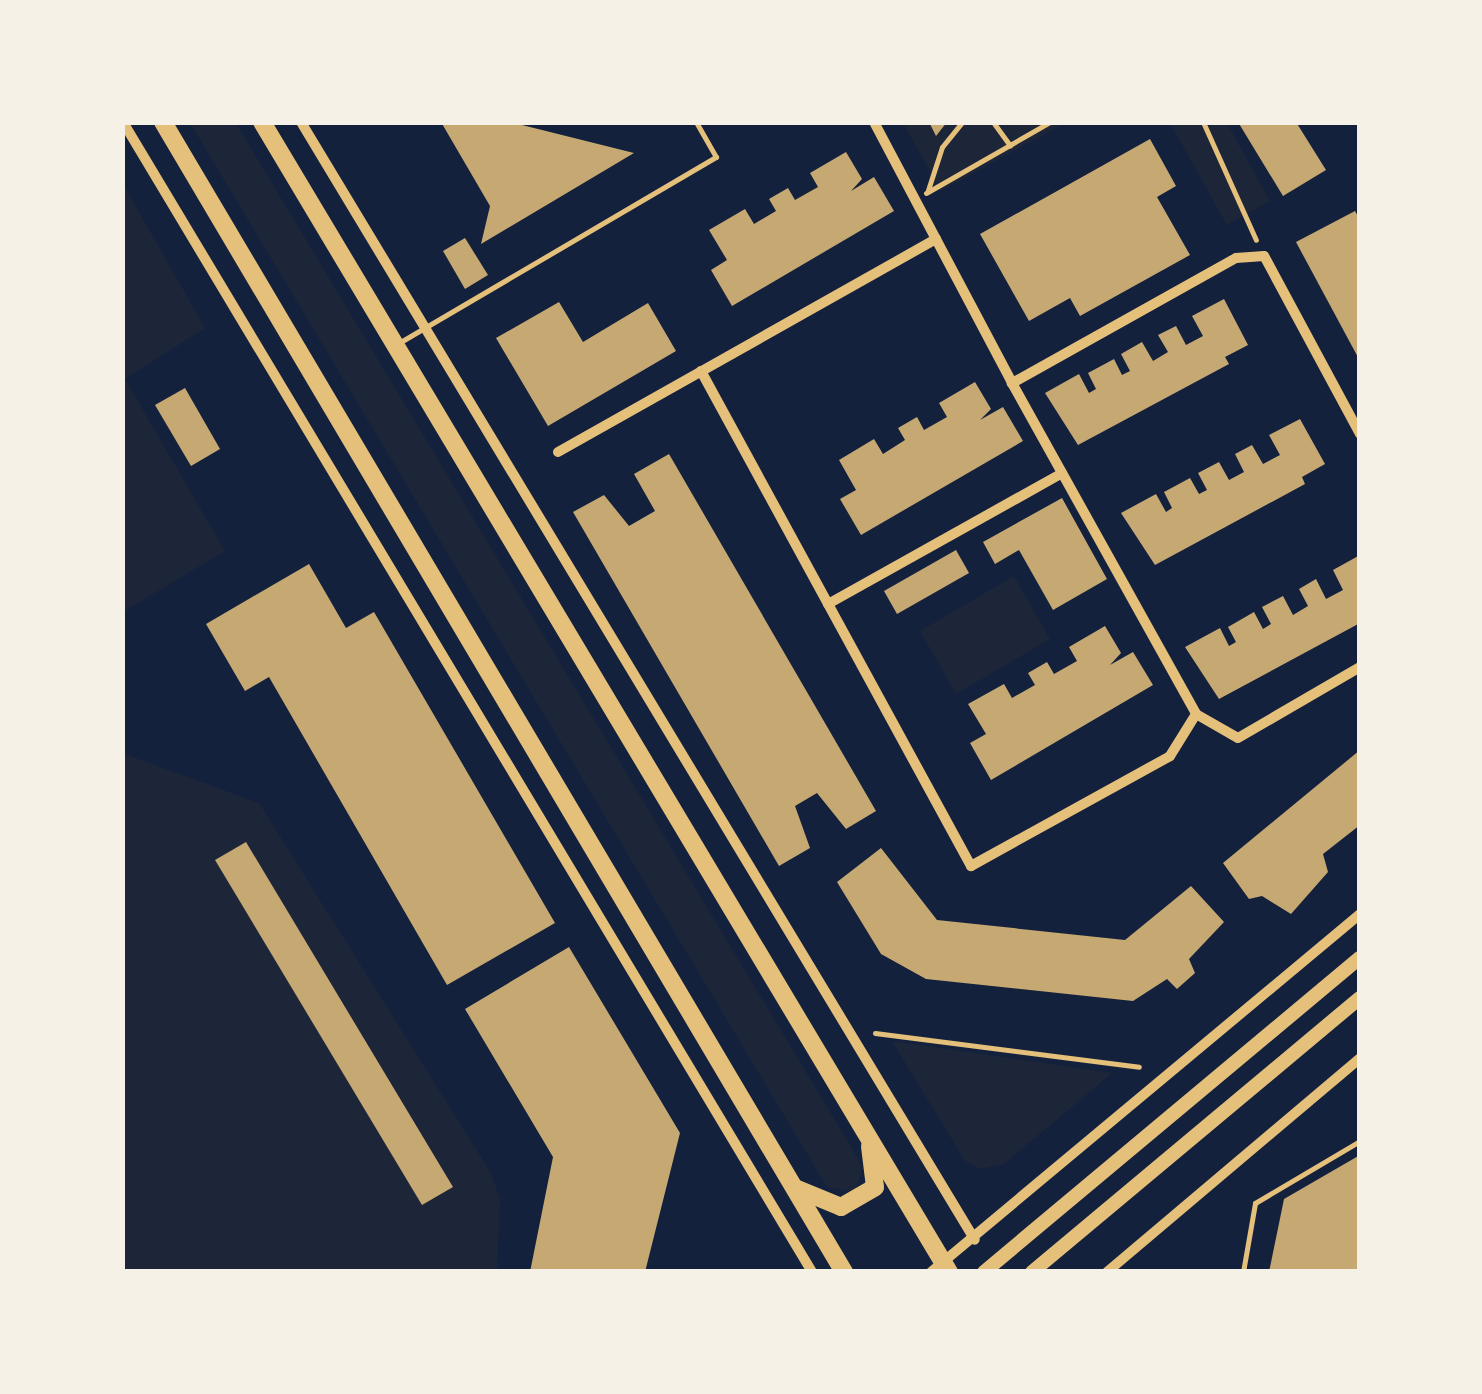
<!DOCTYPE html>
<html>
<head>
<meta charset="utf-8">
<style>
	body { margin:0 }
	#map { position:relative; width:1482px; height:1394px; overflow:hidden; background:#14213d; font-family:"Sofia Sans Condensed",sans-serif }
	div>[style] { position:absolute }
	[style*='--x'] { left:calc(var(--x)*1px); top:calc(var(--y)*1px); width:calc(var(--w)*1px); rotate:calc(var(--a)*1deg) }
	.green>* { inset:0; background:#1d2539 }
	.building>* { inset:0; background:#c6a872 }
	.path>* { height:5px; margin:-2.5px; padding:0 2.5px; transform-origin:2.5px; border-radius:2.5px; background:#e5c07b }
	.service>* { height:5px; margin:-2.5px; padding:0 2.5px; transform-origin:2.5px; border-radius:2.5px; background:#e5c07b }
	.minor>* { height:10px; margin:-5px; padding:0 5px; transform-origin:5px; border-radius:5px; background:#e5c07b }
	.tertiary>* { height:14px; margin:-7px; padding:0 7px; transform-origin:7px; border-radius:7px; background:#e5c07b }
	.primary>* { height:18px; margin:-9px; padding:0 9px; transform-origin:9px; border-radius:9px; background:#e5c07b }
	span { translate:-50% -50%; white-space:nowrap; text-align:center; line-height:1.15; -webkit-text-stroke:8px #f6f1e7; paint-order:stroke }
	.frame { position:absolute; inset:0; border:125px solid #f6f1e7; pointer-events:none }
</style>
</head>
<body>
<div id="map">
	<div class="green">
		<i style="clip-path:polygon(190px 123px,236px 123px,863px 1167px,855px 1192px,827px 1187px)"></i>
		<i style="clip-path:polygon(903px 123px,1065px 123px,941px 191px)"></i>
		<i style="clip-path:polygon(1170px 123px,1227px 123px,1270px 201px,1227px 225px)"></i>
		<i style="clip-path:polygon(123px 184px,205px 328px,125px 379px,225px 551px,123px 612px)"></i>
		<i style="clip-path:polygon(1014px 576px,1050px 639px,956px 694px,920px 631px)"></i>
		<i style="clip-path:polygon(122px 753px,259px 803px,491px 1173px,500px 1200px,497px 1271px,123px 1271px)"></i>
		<i style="clip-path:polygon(892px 1041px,1112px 1073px,1004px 1164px,981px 1169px,965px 1161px)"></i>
	</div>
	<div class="building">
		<i style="clip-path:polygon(441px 122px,510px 122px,634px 153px,481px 244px,490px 206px)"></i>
		<i style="clip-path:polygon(929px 122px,947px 122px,936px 136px)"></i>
		<i style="clip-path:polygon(1238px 122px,1296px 122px,1326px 170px,1283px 196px)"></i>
		<i style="clip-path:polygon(1150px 139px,1176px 186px,1157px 197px,1190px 255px,1080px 316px,1070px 298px,1029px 321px,980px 234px)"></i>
		<i style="clip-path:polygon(846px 152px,862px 179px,851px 191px,874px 177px,894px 211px,732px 306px,711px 270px,727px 260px,709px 230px,745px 209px,754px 224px,776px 211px,769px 199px,788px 188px,795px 200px,818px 187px,810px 173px)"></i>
		<i style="clip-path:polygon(1355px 211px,1360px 220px,1360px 361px,1296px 242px)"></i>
		<i style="clip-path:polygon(465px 238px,488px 275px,465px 289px,443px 251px)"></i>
		<i style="clip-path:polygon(1224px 299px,1248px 345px,1225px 357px,1229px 364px,1078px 445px,1045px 393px,1079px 374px,1089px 393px,1096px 389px,1088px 373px,1114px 359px,1122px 375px,1130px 371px,1121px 354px,1142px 342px,1153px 361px,1168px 352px,1158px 335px,1176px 326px,1186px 345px,1203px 336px,1192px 316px)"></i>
		<i style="clip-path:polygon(559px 302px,583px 342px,648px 303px,676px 351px,548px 426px,496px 338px)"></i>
		<i style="clip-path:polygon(975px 382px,991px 409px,980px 420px,1003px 407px,1023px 441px,861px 535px,840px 499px,856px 490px,839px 460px,874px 439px,883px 454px,905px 440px,898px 428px,917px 417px,924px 430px,947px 417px,939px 403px)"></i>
		<i style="clip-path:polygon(185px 388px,220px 449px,191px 466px,155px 405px)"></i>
		<i style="clip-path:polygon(1300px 419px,1325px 464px,1302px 477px,1305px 484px,1155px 565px,1121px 513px,1156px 494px,1166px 512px,1172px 508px,1164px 492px,1190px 478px,1199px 494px,1207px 490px,1198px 473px,1219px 462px,1229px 480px,1244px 472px,1235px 454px,1252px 445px,1263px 464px,1280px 455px,1269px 435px)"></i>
		<i style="clip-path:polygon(669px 454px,876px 811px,846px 829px,817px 793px,795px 806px,810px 848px,779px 866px,573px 512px,604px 495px,629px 526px,655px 511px,634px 474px)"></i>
		<i style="clip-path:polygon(1062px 498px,1107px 579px,1053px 610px,1019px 550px,995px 564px,983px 542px)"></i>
		<i style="clip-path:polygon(956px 550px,969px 573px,897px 614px,884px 591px)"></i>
		<i style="clip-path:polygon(1360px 555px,1360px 623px,1219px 699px,1185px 647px,1220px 628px,1229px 646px,1236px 642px,1228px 627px,1254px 612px,1263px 629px,1271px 624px,1262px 607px,1283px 596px,1293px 615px,1308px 606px,1299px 589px,1316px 579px,1326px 599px,1343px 590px,1333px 570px)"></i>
		<i style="clip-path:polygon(309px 564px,346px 628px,374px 612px,555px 923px,447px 985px,269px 677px,245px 691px,206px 624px)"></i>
		<i style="clip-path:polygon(1105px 626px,1121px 653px,1110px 665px,1133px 652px,1153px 685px,991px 780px,970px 743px,986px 734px,968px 704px,1004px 684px,1012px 698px,1035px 685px,1028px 673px,1047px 662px,1054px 674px,1077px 661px,1069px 647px)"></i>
		<i style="clip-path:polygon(1360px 750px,1360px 825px,1323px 854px,1328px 872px,1291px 914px,1262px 896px,1249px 899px,1223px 863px)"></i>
		<i style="clip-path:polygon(246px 842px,453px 1187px,422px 1205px,215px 860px)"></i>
		<i style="clip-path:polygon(881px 848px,937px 920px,1125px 940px,1191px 886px,1224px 922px,1189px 959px,1195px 973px,1177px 989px,1167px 979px,1133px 1001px,926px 979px,881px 954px,837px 882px)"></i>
		<i style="clip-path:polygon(569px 947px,680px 1133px,645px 1272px,530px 1272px,553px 1157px,465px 1009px)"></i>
		<i style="clip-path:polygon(1360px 1155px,1360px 1272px,1269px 1272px,1284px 1199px)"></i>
	</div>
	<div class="path">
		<i style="--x:993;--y:122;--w:29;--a:54"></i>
		<i style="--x:1203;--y:122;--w:129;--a:65.8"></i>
		<i style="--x:928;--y:190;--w:45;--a:-72"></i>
		<i style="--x:942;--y:147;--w:32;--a:-51"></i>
		<i style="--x:926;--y:193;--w:143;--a:-29.8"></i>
		<i style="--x:875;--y:1033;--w:266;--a:7.3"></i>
	</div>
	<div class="service">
		<i style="--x:397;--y:344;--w:370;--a:-30.4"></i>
		<i style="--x:716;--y:157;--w:40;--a:-119.7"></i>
		<i style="--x:1243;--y:1272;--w:70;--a:-80.1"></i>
		<i style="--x:1255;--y:1203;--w:122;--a:-30.6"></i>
	</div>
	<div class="minor">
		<i style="--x:123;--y:122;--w:1341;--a:59.07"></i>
		<i style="--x:301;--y:122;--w:1305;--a:58.92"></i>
		<i style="--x:874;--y:122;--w:295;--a:62.1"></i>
		<i style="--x:701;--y:371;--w:564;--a:61.39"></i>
		<i style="--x:971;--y:866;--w:227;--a:-28.9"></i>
		<i style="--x:1170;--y:756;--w:49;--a:-58.2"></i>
		<i style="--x:1360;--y:434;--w:202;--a:-118.3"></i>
		<i style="--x:1264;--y:256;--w:28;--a:176"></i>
		<i style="--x:1236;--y:258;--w:257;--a:150.8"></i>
		<i style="--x:1012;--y:383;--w:379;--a:60.9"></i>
		<i style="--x:1196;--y:714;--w:48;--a:29.7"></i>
		<i style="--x:1238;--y:738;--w:141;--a:-30.2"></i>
		<i style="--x:558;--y:452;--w:434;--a:-29.4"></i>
		<i style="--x:828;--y:604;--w:268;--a:-29.2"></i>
		<i style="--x:931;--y:1272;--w:559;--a:-39.84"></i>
		<i style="--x:1107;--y:1272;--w:331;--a:-40.2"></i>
	</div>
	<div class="tertiary">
		<i style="--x:984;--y:1272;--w:490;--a:-39.9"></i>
		<i style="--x:1032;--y:1272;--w:427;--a:-39.9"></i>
	</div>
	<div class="primary">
		<i style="--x:163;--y:122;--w:1337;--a:59.37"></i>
		<i style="--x:262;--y:122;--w:1340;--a:59.15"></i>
		<i style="--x:795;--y:1188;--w:50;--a:22.4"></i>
		<i style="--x:841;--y:1207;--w:39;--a:-30"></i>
		<i style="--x:875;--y:1187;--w:41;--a:-97"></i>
	</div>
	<div class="frame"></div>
</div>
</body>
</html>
